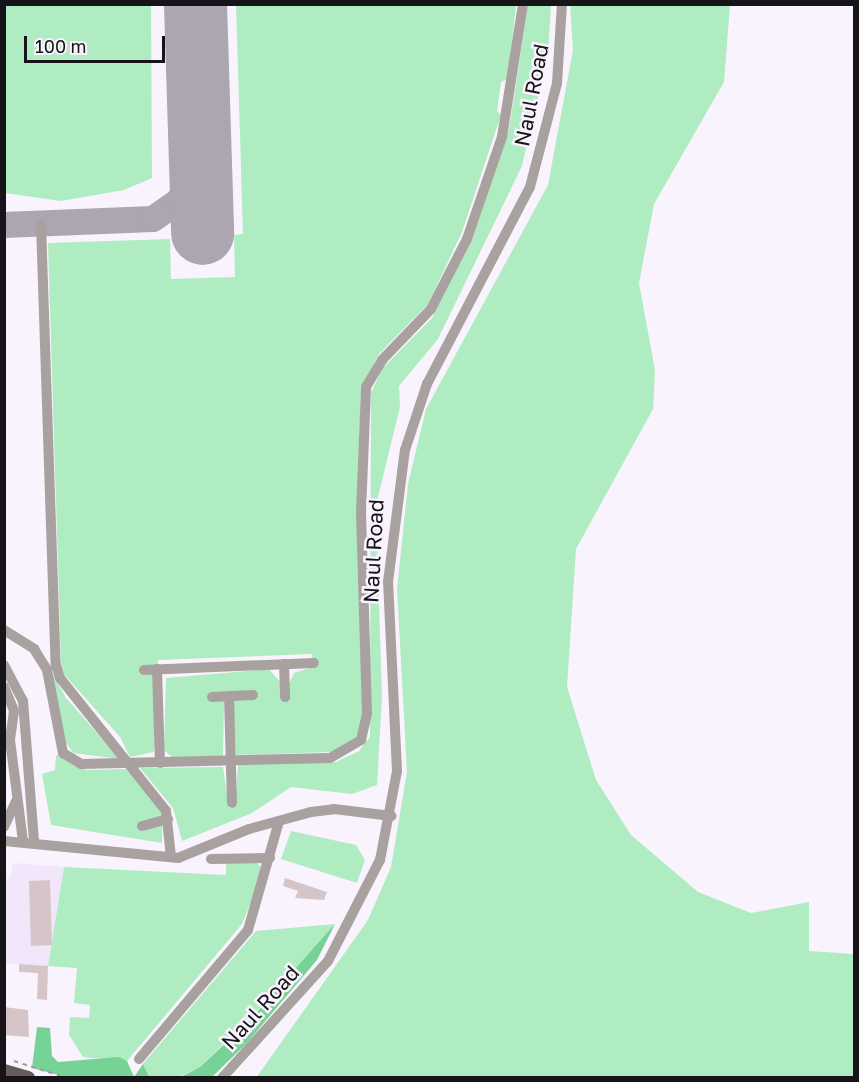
<!DOCTYPE html>
<html>
<head>
<meta charset="utf-8">
<style>
	body { margin:0 }
	#map { position:relative; width:859px; height:1082px; overflow:hidden; background:#f9f3fe; font-family:"Golos Text",sans-serif }
	div>[style] { position:absolute }
	[style*='--x'] { left:calc(var(--x)*1px); top:calc(var(--y)*1px); width:calc(var(--w)*1px); rotate:calc(var(--a)*1deg) }
	.built>* { inset:0; background:#f1e6fa }
	.green>* { inset:0; background:#afecc1 }
	.forest>* { inset:0; background:#76d295 }
	.taxiway>* { height:26px; margin:-13px; padding:0 13px; transform-origin:13px; border-radius:13px; background:#aba6b0 }
	.runway>* { height:63px; margin:-31.5px; padding:0 31.5px; transform-origin:31.5px; border-radius:31.5px; background:#aba6b0 }
	.building>* { inset:0; background:#d5c5c9 }
	.path>* { height:1.5px; margin-top:-0.75px; transform-origin:0; background:repeating-linear-gradient(90deg,#9f9aa3 0 4.5px,transparent 0 9px) }
	.minor>* { height:10px; margin:-5px; padding:0 5px; transform-origin:5px; border-radius:5px; background:#a8a19f }
	.major>* { height:14px; margin:-7px; padding:0 7px; transform-origin:7px; border-radius:7px; background:#675b59 }
	span { translate:-50% -50%; white-space:nowrap; text-align:center; line-height:1.15; -webkit-text-stroke:5px #f9f3fe; paint-order:stroke }
	.street-label { font-size:21px; color:#161419 }
	.frame { position:absolute; inset:0; border:6px solid #161419; pointer-events:none }
	.scale { position:absolute; left:24px; top:36px; width:141px; height:27px; box-sizing:border-box; border:3px solid #161419; border-top:0; padding-left:8px; font-size:18px; line-height:21px; white-space:nowrap; color:#161419; -webkit-text-stroke:4px #f9f3fe; paint-order:stroke }
</style>
</head>
<body>
<div id="map">
	<div class="built">
		<i style="clip-path:polygon(13px 863px,64px 867px,48px 966px,5px 963px,4px 879px,10px 879px)"></i>
	</div>
	<div class="green">
		<i style="clip-path:polygon(5px 4px,151px 5px,152px 178px,124px 190px,61px 201px,5px 193px)"></i>
		<i style="clip-path:polygon(236px 5px,516px 5px,508px 79px,501px 82px,497px 111px,501px 115px,462px 232px,428px 304px,379px 354px,361px 388px,357px 508px,363px 719px,356px 739px,331px 752px,236px 755px,233px 700px,224px 702px,223px 756px,173px 758px,164px 750px,166px 678px,269px 669px,281px 683px,290px 682px,294px 673px,312px 667px,312px 654px,158px 660px,154px 752px,130px 757px,120px 737px,64px 674px,61px 662px,48px 243px,170px 239px,171px 279px,235px 277px,234px 235px,243px 234px)"></i>
		<i style="clip-path:polygon(528px 5px,551px 5px,548px 54px,522px 166px,438px 339px,399px 386px,400px 407px,376px 505px,382px 697px,377px 785px,352px 794px,291px 787px,252px 813px,182px 841px,173px 808px,140px 768px,223px 767px,229px 808px,235px 808px,238px 765px,336px 762px,359px 751px,370px 737px,371px 393px,382px 369px,432px 318px,472px 240px,509px 129px)"></i>
		<i style="clip-path:polygon(570px 5px,730px 5px,724px 82px,654px 204px,639px 283px,655px 370px,653px 409px,576px 549px,567px 687px,596px 780px,631px 835px,698px 892px,751px 913px,809px 902px,809px 951px,854px 954px,854px 1077px,256px 1078px,368px 920px,391px 867px,407px 772px,397px 589px,408px 484px,426px 409px,548px 185px,573px 50px)"></i>
		<i style="clip-path:polygon(52px 673px,66px 698px,120px 759px,73px 753px,65px 741px)"></i>
		<i style="clip-path:polygon(56px 755px,86px 770px,126px 769px,162px 812px,162px 843px,51px 825px,42px 774px,55px 770px)"></i>
		<i style="clip-path:polygon(291px 831px,356px 845px,365px 860px,357px 883px,281px 859px)"></i>
		<i style="clip-path:polygon(255px 861px,261px 867px,258px 886px,242px 924px,127px 1061px,83px 1057px,69px 1035px,70px 1017px,89px 1018px,90px 1005px,74px 1003px,77px 968px,48px 966px,64px 867px,226px 875px,226px 862px)"></i>
		<i style="clip-path:polygon(335px 924px,301px 967px,200px 1067px,179px 1077px,149px 1077px,143px 1064px,256px 931px)"></i>
	</div>
	<div class="forest">
		<i style="clip-path:polygon(335px 924px,317px 960px,246px 1044px,212px 1077px,179px 1078px,200px 1067px,249px 1021px)"></i>
		<i style="clip-path:polygon(37px 1027px,50px 1028px,52px 1056px,58px 1062px,119px 1057px,127px 1061px,134px 1077px,143px 1064px,149px 1077px,66px 1077px,32px 1068px)"></i>
	</div>
	<div class="taxiway">
		<i style="--x:4;--y:225;--w:149;--a:-2.3"></i>
		<i style="--x:153;--y:219;--w:32;--a:-35"></i>
		<i style="--x:179;--y:201;--w:46;--a:-62.9"></i>
	</div>
	<div class="runway">
		<i style="--x:195;--y:4;--w:229;--a:88.2"></i>
	</div>
	<div class="building">
		<i style="clip-path:polygon(285px 878px,327px 892px,324px 900px,295px 898px,298px 891px,283px 886px)"></i>
		<i style="clip-path:polygon(50px 880px,52px 945px,31px 946px,29px 881px)"></i>
		<i style="clip-path:polygon(19px 964px,48px 966px,47px 1000px,37px 999px,38px 973px,19px 972px)"></i>
		<i style="clip-path:polygon(4px 1007px,28px 1010px,29px 1037px,4px 1035px)"></i>
	</div>
	<div class="path">
		<i style="--x:14;--y:1061;--w:56;--a:17.8"></i>
	</div>
	<div class="minor">
		<i style="--x:41;--y:224;--w:441;--a:88.1"></i>
		<i style="--x:56;--y:665;--w:14;--a:73"></i>
		<i style="--x:60;--y:678;--w:170;--a:51.4"></i>
		<i style="--x:166;--y:811;--w:46;--a:83.8"></i>
		<i style="--x:4;--y:630;--w:36;--a:32"></i>
		<i style="--x:34;--y:649;--w:25;--a:58"></i>
		<i style="--x:47;--y:670;--w:85;--a:79.1"></i>
		<i style="--x:63;--y:753;--w:21;--a:31"></i>
		<i style="--x:81;--y:764;--w:249;--a:-1.4"></i>
		<i style="--x:330;--y:758;--w:36;--a:-30"></i>
		<i style="--x:361;--y:740;--w:27;--a:-77"></i>
		<i style="--x:367;--y:714;--w:201;--a:-91.7"></i>
		<i style="--x:361;--y:513;--w:126;--a:-87.7"></i>
		<i style="--x:366;--y:387;--w:31;--a:-59"></i>
		<i style="--x:382;--y:360;--w:71;--a:-46.1"></i>
		<i style="--x:431;--y:309;--w:79;--a:-62.8"></i>
		<i style="--x:467;--y:239;--w:108;--a:-71.1"></i>
		<i style="--x:502;--y:137;--w:135;--a:-81"></i>
		<i style="--x:284;--y:664;--w:33;--a:88"></i>
		<i style="--x:4;--y:665;--w:41;--a:62.2"></i>
		<i style="--x:23;--y:701;--w:141;--a:85.5"></i>
		<i style="--x:157;--y:669;--w:94;--a:88.2"></i>
		<i style="--x:144;--y:670;--w:170;--a:-2.4"></i>
		<i style="--x:4;--y:687;--w:26;--a:67"></i>
		<i style="--x:14;--y:711;--w:29;--a:98"></i>
		<i style="--x:10;--y:740;--w:103;--a:82.7"></i>
		<i style="--x:229;--y:696;--w:107;--a:88.4"></i>
		<i style="--x:212;--y:697;--w:41;--a:-2.8"></i>
		<i style="--x:142;--y:826;--w:27;--a:-15"></i>
		<i style="--x:4;--y:827;--w:29;--a:-65"></i>
		<i style="--x:4;--y:841;--w:175;--a:5.6"></i>
		<i style="--x:178;--y:858;--w:77;--a:-22.2"></i>
		<i style="--x:249;--y:829;--w:64;--a:-15.3"></i>
		<i style="--x:311;--y:812;--w:23;--a:-7"></i>
		<i style="--x:334;--y:809;--w:58;--a:6.9"></i>
		<i style="--x:211;--y:859;--w:59;--a:-1"></i>
		<i style="--x:139;--y:1059;--w:169;--a:-49.8"></i>
		<i style="--x:248;--y:930;--w:113;--a:-74.1"></i>
		<i style="--x:222;--y:1078;--w:158;--a:-47.8"></i>
		<i style="--x:328;--y:961;--w:114;--a:-62.8"></i>
		<i style="--x:380;--y:860;--w:91;--a:-79.2"></i>
		<i style="--x:397;--y:771;--w:189;--a:-92.7"></i>
		<i style="--x:388;--y:582;--w:133;--a:-82.7"></i>
		<i style="--x:405;--y:450;--w:70;--a:-71.6"></i>
		<i style="--x:427;--y:384;--w:222;--a:-62.4"></i>
		<i style="--x:530;--y:187;--w:107;--a:-75.4"></i>
		<i style="--x:557;--y:83;--w:79;--a:-86.4"></i>
	</div>
	<div class="major">
		<i style="--x:4;--y:1071;--w:25;--a:16"></i>
	</div>
	<div class="street-label">
		<span style="left:531px;top:95px;rotate:-79deg">Naul Road</span>
		<span style="left:373px;top:551px;rotate:-87deg">Naul Road</span>
		<span style="left:260px;top:1007px;rotate:-48deg">Naul Road</span>
	</div>
	<div class="frame"></div>
	<div class="scale">100 m</div>
</div>
</body>
</html>
